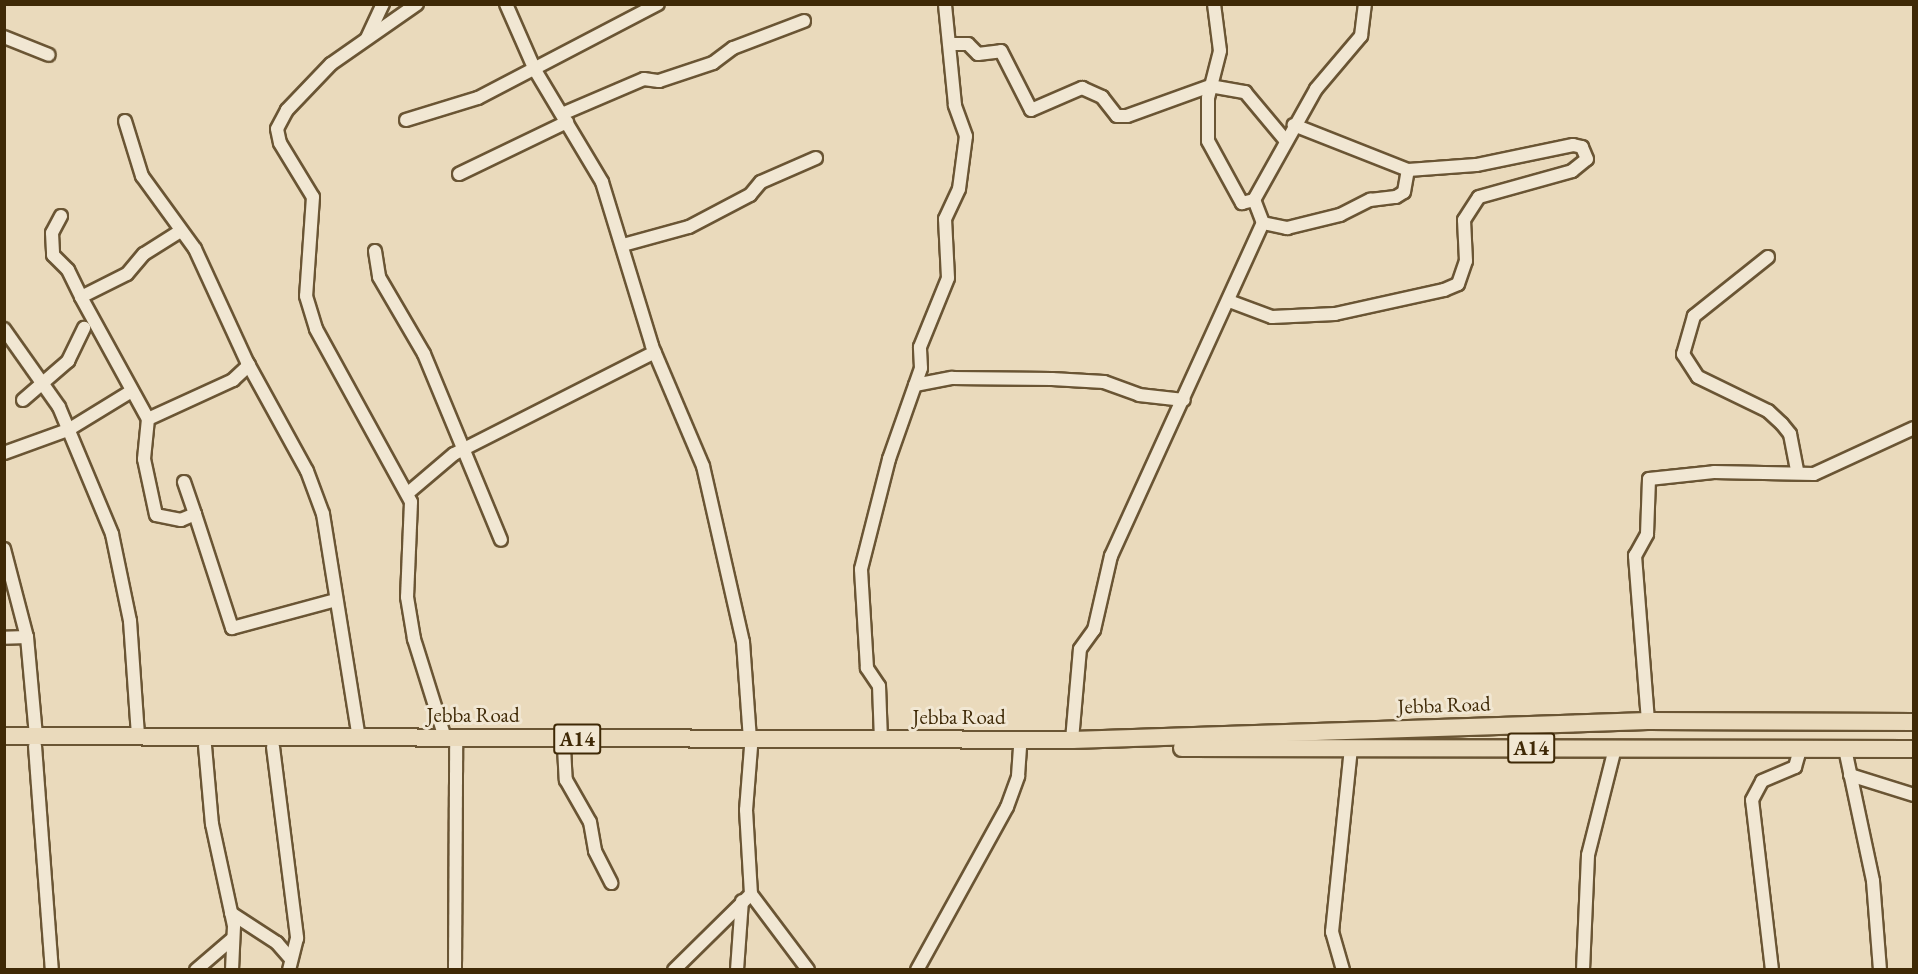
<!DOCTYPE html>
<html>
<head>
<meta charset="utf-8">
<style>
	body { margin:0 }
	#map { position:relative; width:1918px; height:974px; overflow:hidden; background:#eadabc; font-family:"EB Garamond",serif }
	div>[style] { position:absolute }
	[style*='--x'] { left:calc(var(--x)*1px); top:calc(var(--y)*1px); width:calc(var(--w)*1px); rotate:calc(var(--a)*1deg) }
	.roads { filter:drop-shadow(2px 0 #6a5534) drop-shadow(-2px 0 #6a5534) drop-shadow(0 2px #6a5534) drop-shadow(0 -2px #6a5534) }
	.minor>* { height:12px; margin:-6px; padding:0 6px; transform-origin:6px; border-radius:6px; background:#f1e7d3 }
	.highway>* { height:16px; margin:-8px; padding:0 8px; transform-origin:8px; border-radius:8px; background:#eadabc }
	span { translate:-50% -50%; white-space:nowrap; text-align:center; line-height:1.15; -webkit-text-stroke:6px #f1e7d3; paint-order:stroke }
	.shield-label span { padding:2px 4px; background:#f1e7d3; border:2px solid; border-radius:4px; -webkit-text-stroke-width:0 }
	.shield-label { font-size:20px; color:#3f2906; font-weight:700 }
	.street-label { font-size:21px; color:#3f2906 }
	.frame { position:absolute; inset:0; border:6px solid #3f2906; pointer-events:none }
</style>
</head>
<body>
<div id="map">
	<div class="roads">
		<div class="minor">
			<i style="--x:417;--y:4;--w:105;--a:145.1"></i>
			<i style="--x:331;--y:64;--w:64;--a:133.7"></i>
			<i style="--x:287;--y:110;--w:21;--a:118"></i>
			<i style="--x:277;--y:129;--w:14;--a:78"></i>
			<i style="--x:280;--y:143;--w:63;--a:58.6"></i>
			<i style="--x:313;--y:197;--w:99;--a:94"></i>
			<i style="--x:306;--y:296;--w:34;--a:73"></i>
			<i style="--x:316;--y:329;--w:197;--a:61.2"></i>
			<i style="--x:411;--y:502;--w:95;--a:92.4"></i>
			<i style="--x:407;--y:597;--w:43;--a:80.5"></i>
			<i style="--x:414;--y:639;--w:104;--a:72.6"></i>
			<i style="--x:506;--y:4;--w:72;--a:66.3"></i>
			<i style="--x:535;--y:70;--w:131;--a:59.1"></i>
			<i style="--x:602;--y:182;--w:171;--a:73"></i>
			<i style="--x:652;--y:346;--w:130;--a:67"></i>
			<i style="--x:703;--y:466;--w:180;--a:77.2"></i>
			<i style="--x:743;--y:642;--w:97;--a:85.9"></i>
			<i style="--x:1214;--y:4;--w:47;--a:82.7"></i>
			<i style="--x:1220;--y:51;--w:49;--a:104.3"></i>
			<i style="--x:1208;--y:98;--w:43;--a:90"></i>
			<i style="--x:1208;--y:141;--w:71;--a:61.3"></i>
			<i style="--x:1242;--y:203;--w:12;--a:-14"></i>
			<i style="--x:4;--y:37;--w:48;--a:21.8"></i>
			<i style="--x:367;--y:38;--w:38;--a:-65"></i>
			<i style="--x:952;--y:44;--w:16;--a:0"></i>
			<i style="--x:968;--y:44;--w:14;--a:45"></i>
			<i style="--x:978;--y:54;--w:23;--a:-7"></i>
			<i style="--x:1001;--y:51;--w:66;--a:63"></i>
			<i style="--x:1031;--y:110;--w:56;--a:-23.3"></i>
			<i style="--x:1082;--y:88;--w:22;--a:24"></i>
			<i style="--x:1102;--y:97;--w:24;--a:52"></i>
			<i style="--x:1117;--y:116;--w:10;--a:0"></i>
			<i style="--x:1127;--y:116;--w:88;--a:-19.9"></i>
			<i style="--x:1210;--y:86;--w:36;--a:10"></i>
			<i style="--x:1245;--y:92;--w:64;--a:50.1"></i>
			<i style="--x:562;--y:114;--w:89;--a:-23.1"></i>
			<i style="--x:644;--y:79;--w:15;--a:8"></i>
			<i style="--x:659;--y:81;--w:57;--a:-18.4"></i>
			<i style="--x:713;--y:63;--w:25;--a:-37"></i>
			<i style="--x:733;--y:48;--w:76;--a:-20.8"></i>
			<i style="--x:406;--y:120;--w:75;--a:-17"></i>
			<i style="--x:478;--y:98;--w:203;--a:-27.6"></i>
			<i style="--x:125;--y:121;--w:58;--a:72.8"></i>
			<i style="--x:142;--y:176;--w:90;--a:54"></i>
			<i style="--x:195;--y:249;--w:124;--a:65.3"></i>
			<i style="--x:247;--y:362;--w:124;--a:61.2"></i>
			<i style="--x:307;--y:471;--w:46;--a:69.6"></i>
			<i style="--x:323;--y:514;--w:227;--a:80.9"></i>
			<i style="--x:459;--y:174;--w:120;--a:-25.7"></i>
			<i style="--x:61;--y:216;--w:19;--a:118"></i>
			<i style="--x:52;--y:233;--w:22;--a:87"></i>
			<i style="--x:53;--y:255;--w:21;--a:45"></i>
			<i style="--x:68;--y:270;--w:30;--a:64"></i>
			<i style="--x:1263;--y:223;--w:25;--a:12"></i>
			<i style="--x:1287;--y:228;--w:55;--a:-13.8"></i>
			<i style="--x:1340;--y:215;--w:34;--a:-27"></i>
			<i style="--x:1370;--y:200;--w:26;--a:-7"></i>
			<i style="--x:1396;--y:197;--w:9;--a:-32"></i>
			<i style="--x:1404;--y:192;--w:22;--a:-80"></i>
			<i style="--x:623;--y:245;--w:68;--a:-15.3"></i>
			<i style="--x:689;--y:227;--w:69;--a:-27.7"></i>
			<i style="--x:750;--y:195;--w:17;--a:-50"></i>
			<i style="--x:761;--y:182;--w:60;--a:-23.6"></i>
			<i style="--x:375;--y:251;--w:26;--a:81"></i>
			<i style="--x:379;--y:277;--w:89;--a:59.7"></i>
			<i style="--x:424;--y:354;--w:201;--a:67.5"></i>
			<i style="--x:1768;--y:257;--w:95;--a:141.4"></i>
			<i style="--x:1694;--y:316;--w:40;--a:106"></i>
			<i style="--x:1683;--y:354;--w:27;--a:57"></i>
			<i style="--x:1698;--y:377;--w:78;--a:25.9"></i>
			<i style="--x:1768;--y:411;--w:19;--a:43"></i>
			<i style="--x:1782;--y:424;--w:13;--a:51"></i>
			<i style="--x:1790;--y:434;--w:38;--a:79"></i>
			<i style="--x:1229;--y:301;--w:46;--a:20.4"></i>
			<i style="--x:1272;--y:317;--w:63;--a:-2.7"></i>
			<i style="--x:1335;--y:314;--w:112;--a:-12.4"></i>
			<i style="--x:1444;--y:290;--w:15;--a:-23"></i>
			<i style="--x:1458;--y:284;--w:24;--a:-71"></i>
			<i style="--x:1466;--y:261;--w:41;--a:-92.8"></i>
			<i style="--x:1464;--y:220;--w:27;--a:-57"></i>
			<i style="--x:1479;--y:197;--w:97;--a:-15.6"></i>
			<i style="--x:1572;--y:171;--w:19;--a:-39"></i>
			<i style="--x:1587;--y:159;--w:13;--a:-113"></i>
			<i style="--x:1582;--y:147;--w:9;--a:-167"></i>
			<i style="--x:1573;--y:145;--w:99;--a:168.3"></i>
			<i style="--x:1476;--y:165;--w:68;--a:175.8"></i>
			<i style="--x:1408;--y:170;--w:123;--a:-158.5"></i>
			<i style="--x:4;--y:329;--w:95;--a:54.8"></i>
			<i style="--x:59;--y:407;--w:138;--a:67.3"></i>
			<i style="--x:112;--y:534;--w:89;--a:78.3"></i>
			<i style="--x:130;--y:621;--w:115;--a:86"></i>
			<i style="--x:915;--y:385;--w:38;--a:-11"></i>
			<i style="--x:952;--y:378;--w:100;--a:0.6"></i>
			<i style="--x:1052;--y:379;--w:52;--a:3.3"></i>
			<i style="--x:1104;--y:382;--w:37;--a:20"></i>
			<i style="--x:1139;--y:395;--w:45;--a:6.3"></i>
			<i style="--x:23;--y:400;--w:60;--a:-40.9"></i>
			<i style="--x:68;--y:361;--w:37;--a:-64"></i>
			<i style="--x:148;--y:419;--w:139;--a:-118.8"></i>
			<i style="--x:81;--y:297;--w:51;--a:-26.6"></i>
			<i style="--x:127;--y:274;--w:26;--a:-50"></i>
			<i style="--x:144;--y:254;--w:41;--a:-32.2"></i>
			<i style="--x:4;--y:453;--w:68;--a:-19.8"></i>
			<i style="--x:68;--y:430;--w:73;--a:-31.5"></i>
			<i style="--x:184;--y:482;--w:34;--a:71"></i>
			<i style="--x:195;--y:514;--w:15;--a:157"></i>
			<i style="--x:181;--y:520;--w:25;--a:-169"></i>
			<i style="--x:156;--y:515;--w:57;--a:-102.1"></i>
			<i style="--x:144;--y:459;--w:40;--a:-84.3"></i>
			<i style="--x:148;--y:419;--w:94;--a:-24.6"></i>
			<i style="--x:233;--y:380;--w:22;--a:-43"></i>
			<i style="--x:408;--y:493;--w:60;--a:-40.3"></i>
			<i style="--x:454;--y:454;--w:225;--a:-26.9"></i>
			<i style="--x:195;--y:514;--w:120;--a:72"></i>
			<i style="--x:232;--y:628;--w:108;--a:-15.1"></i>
			<i style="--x:4;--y:549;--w:91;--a:75.4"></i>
			<i style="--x:27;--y:637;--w:23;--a:178"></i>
			<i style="--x:27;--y:637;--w:99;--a:84.8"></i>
			<i style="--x:1648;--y:721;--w:166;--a:-94.5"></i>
			<i style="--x:1635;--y:556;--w:25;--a:-61"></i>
			<i style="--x:1647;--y:534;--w:55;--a:-87.9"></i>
			<i style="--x:1649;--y:479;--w:65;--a:-6.1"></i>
			<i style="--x:1714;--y:472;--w:100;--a:1.1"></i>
			<i style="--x:1814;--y:474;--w:110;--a:-24.7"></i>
			<i style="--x:881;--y:740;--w:54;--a:-92.1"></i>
			<i style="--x:879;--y:686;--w:22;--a:-124"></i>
			<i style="--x:867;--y:668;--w:99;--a:-93.5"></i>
			<i style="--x:861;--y:569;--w:114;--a:-75.7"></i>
			<i style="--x:889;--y:459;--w:96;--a:-70.6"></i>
			<i style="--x:921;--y:368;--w:21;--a:-93"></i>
			<i style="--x:920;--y:347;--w:74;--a:-67.9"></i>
			<i style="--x:948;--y:278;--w:59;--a:-92.9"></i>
			<i style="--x:945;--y:219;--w:33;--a:-65"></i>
			<i style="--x:959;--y:189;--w:53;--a:-82.5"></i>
			<i style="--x:966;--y:136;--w:33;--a:-110"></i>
			<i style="--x:955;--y:105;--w:101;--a:-95.7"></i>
			<i style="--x:1072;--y:740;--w:91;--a:-85"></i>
			<i style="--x:1080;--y:649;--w:24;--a:-54"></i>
			<i style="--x:1094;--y:630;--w:76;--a:-77.1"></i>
			<i style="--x:1111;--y:556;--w:366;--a:-65.5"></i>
			<i style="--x:1263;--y:223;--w:25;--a:-111"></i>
			<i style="--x:1254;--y:200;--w:127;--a:-60.8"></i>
			<i style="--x:1316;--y:89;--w:70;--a:-49.7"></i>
			<i style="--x:1361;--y:36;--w:32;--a:-83"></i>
			<i style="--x:35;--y:746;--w:225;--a:85.7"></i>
			<i style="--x:205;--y:746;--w:78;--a:84.9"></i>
			<i style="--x:212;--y:824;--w:104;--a:77.8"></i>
			<i style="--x:234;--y:926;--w:44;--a:92.6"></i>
			<i style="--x:273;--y:747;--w:193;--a:82.8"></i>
			<i style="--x:297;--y:938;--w:33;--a:104"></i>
			<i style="--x:564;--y:747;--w:33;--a:87"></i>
			<i style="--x:566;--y:780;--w:48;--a:60.3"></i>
			<i style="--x:590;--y:822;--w:29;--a:80"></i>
			<i style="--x:595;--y:851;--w:36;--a:63"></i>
			<i style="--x:751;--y:747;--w:63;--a:94.5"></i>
			<i style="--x:746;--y:810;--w:84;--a:86.6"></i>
			<i style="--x:751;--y:894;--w:95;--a:53.1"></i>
			<i style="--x:1845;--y:749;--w:135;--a:78"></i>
			<i style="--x:1873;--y:881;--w:89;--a:85.5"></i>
			<i style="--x:1850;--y:775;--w:67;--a:17.4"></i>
			<i style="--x:231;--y:913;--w:55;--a:33.1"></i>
			<i style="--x:277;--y:943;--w:20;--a:49"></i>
			<i style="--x:196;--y:970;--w:48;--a:-40.7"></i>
			<i style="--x:455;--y:970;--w:224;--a:-89.7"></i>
			<i style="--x:674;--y:970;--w:108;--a:-44.6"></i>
			<i style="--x:737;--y:970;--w:69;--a:-85.9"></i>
			<i style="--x:917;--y:970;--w:186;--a:-61.1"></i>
			<i style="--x:1007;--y:807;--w:33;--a:-70"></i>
			<i style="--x:1018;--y:776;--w:29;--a:-86"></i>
			<i style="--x:1343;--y:970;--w:40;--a:-106"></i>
			<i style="--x:1332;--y:932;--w:184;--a:-84.1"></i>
			<i style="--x:1583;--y:970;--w:115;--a:-87.5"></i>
			<i style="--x:1588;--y:855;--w:110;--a:-75.8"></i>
			<i style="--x:1772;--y:970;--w:171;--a:-96.7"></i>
			<i style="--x:1752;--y:800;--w:21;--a:-62"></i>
			<i style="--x:1762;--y:781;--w:36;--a:-23"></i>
			<i style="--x:1795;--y:767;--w:19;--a:-74"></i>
		</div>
		<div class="highway">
			<i style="--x:4;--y:736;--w:1068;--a:0.21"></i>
			<i style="--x:1072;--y:740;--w:576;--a:-1.89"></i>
			<i style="--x:1648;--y:721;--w:266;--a:0.2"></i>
			<i style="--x:1182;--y:748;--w:732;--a:0.08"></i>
		</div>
	</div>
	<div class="shield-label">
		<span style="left:577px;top:739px">A14</span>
		<span style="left:1531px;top:748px">A14</span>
	</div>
	<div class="street-label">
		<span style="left:1444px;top:705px;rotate:-2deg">Jebba Road</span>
		<span style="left:473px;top:715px">Jebba Road</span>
		<span style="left:959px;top:717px">Jebba Road</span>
	</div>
	<div class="frame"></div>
</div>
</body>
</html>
